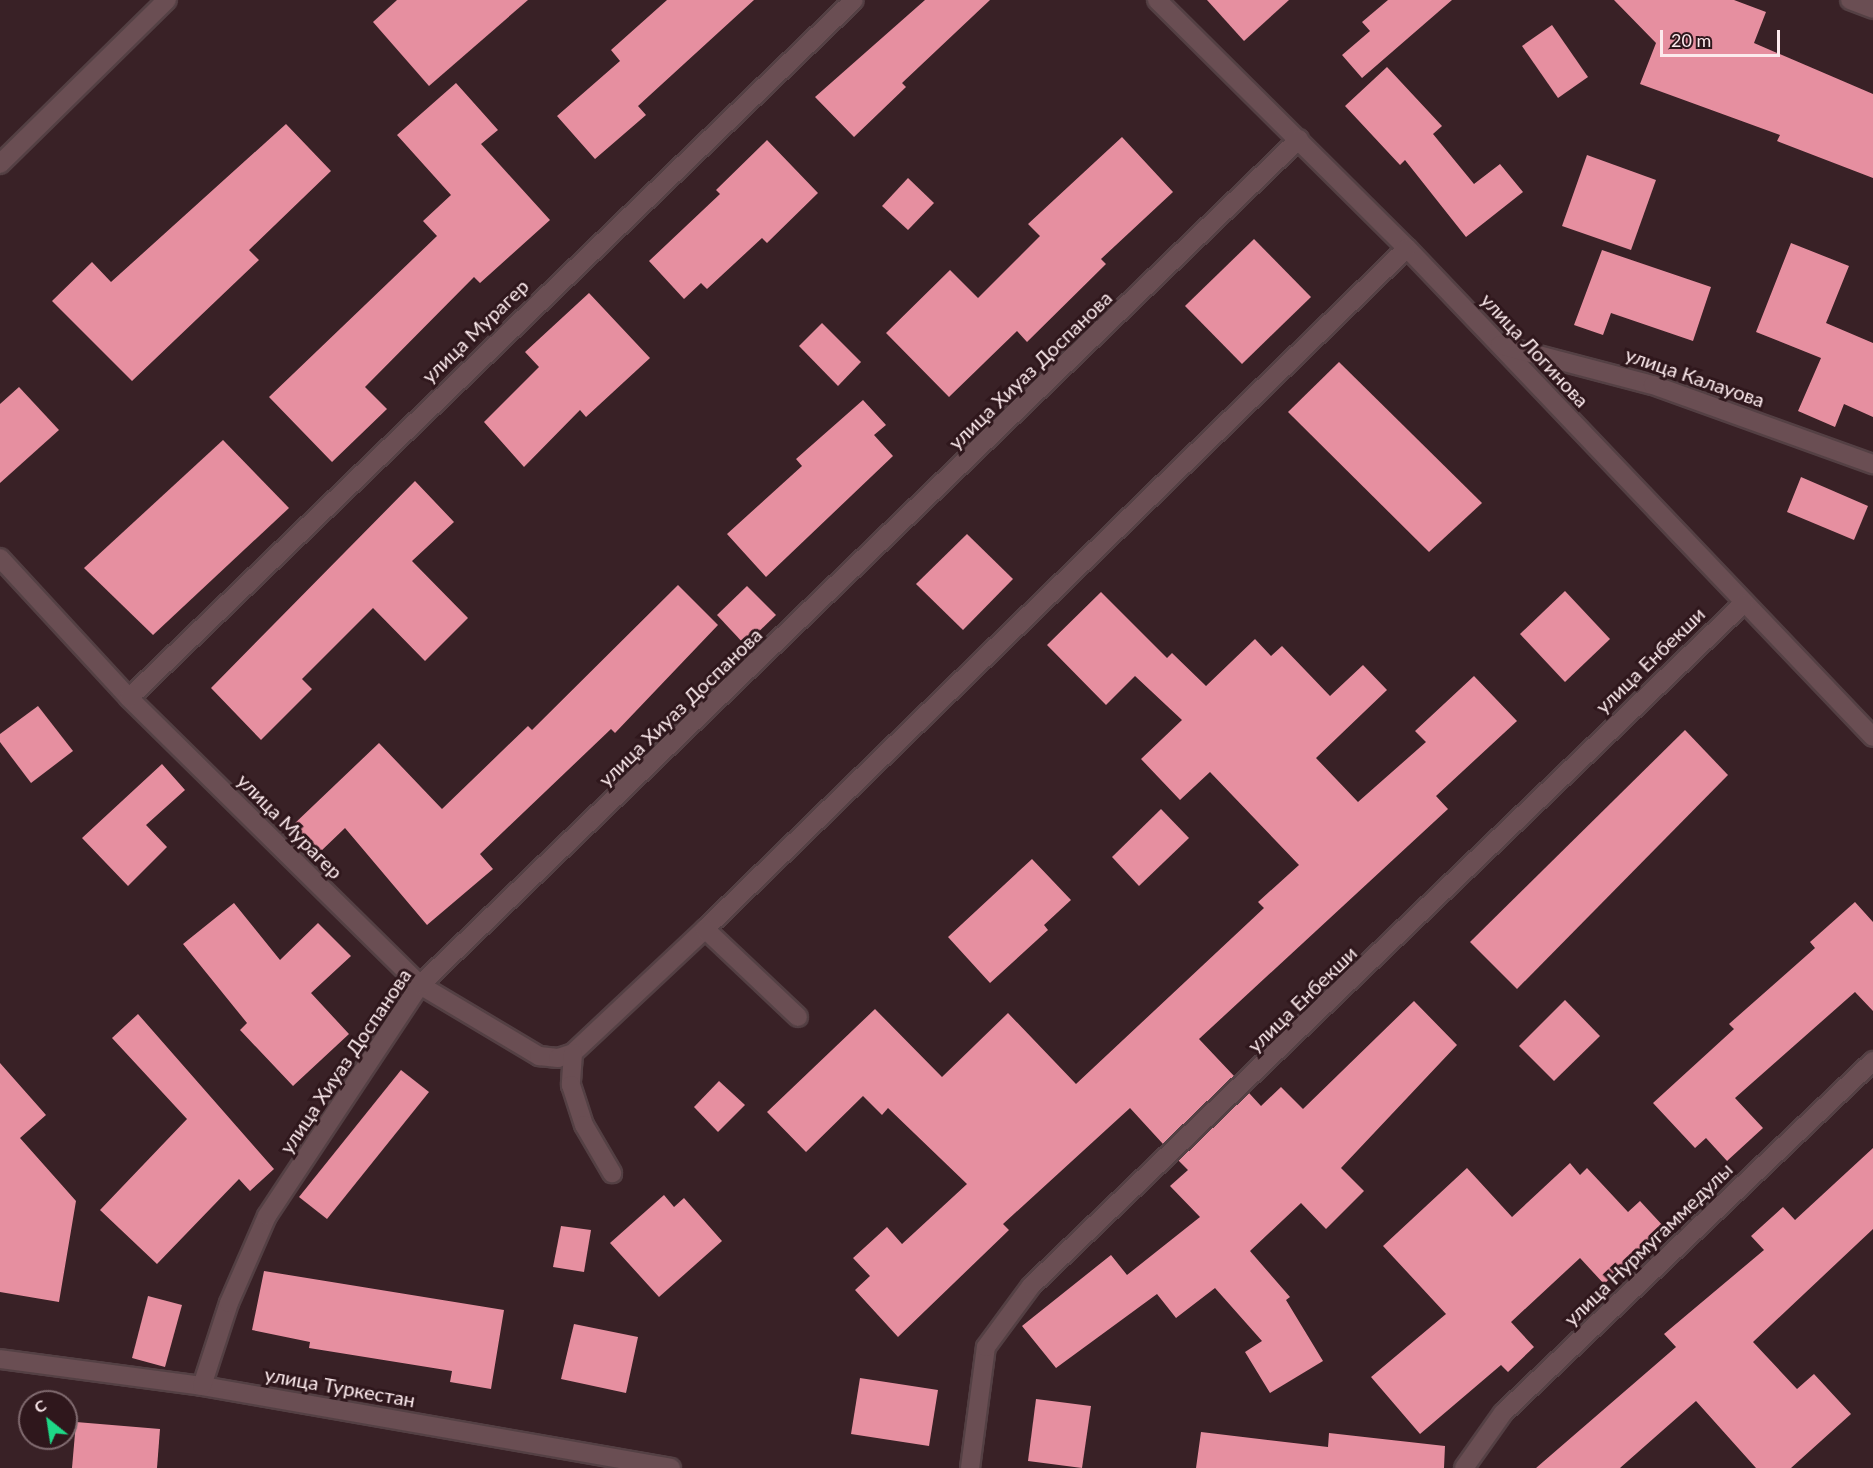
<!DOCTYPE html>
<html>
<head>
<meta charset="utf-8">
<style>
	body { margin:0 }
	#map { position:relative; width:1873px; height:1468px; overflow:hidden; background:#392126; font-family:Lato,sans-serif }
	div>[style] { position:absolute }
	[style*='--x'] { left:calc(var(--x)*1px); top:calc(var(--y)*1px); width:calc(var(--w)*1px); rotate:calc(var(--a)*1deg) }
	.building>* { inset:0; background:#e68fa0 }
	.roads { filter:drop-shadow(2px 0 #544044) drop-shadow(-2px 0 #544044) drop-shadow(0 2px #544044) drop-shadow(0 -2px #544044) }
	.street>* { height:18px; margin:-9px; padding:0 9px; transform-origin:9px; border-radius:9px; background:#6a4e53 }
	.secondary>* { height:18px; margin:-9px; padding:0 9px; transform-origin:9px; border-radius:9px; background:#6a4e53 }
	span { translate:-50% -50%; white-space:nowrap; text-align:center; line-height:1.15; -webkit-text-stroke:6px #2f171c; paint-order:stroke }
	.street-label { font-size:20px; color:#fceaed }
	.north { position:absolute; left:18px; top:1390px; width:60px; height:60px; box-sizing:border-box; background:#2f171c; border:2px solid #816b70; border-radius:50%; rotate:330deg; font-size:16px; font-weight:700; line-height:24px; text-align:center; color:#fceaed }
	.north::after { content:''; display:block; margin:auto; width:21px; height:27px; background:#1ed887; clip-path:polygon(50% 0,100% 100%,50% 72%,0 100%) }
	.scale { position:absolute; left:1660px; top:30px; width:120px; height:27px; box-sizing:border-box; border:3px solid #fceaed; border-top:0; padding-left:8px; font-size:18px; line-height:21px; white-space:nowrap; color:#fceaed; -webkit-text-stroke:4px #2f171c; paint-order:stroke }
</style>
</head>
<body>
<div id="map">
	<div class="building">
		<i style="clip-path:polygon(397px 0,528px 0,429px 86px,373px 22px)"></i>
		<i style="clip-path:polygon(667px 0,754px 0,638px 106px,646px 115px,595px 159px,557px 116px,620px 61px,611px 50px)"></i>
		<i style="clip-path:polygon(925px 0,990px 0,902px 83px,906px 87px,854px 137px,815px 97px)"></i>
		<i style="clip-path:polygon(1207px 0,1289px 0,1244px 41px)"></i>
		<i style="clip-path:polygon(1388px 0,1452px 0,1362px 78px,1342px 55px,1370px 31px,1362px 22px)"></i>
		<i style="clip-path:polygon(1614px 0,1734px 0,1766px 12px,1754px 43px,1873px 94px,1873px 178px,1777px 141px,1780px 135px,1640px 84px,1656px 43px)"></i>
		<i style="clip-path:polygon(1552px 25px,1588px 77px,1558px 98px,1522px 46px)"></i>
		<i style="clip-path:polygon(1387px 67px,1442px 126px,1433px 134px,1474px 184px,1500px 164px,1523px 192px,1466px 237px,1405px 160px,1400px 165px,1345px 106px)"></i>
		<i style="clip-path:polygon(456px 83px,498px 130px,481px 144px,550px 220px,480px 283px,474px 277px,365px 387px,387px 409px,332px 462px,269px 397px,437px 236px,423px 221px,451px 195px,397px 135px)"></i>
		<i style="clip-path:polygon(286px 124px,331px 171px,249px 250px,259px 260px,132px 381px,52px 301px,92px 262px,111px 282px)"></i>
		<i style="clip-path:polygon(1122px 137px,1173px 192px,1101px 259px,1106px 264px,1027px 342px,1017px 331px,949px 397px,886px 333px,950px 270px,978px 298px,1040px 236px,1028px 224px)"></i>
		<i style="clip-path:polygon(767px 140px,818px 193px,767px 243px,762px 238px,707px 289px,701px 283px,684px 299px,649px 261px,720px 194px,716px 190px)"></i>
		<i style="clip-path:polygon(1587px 155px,1656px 180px,1631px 250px,1562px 226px)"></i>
		<i style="clip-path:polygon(908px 178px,934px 203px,908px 230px,882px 206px)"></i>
		<i style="clip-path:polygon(1254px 239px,1311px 297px,1242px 364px,1185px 306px)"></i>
		<i style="clip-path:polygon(1791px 243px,1849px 266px,1826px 323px,1873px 343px,1873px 417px,1844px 404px,1835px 427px,1798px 411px,1821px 358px,1756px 332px)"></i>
		<i style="clip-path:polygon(1602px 250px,1711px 287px,1693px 341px,1611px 313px,1603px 335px,1574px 325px)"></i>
		<i style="clip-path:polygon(589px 293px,650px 358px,586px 417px,580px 410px,524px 467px,484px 422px,539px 367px,525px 352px)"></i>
		<i style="clip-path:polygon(822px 323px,861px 362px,838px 386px,799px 346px)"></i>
		<i style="clip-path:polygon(1339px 362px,1482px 503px,1429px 552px,1288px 412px)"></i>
		<i style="clip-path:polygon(19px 387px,59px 430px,0 483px,0 404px)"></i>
		<i style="clip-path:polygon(863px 400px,886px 425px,874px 435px,893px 456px,766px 577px,727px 534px,802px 466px,796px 459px)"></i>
		<i style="clip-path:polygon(223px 440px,289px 508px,153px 635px,84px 568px)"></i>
		<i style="clip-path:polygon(1801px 477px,1868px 506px,1854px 540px,1787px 512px)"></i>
		<i style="clip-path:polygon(415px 481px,454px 522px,412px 561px,468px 618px,425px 661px,373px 608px,302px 679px,312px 689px,261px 740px,211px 688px)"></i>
		<i style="clip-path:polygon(967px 534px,1013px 579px,963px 630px,916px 584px)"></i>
		<i style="clip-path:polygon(678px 585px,718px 625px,615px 733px,611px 729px,480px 854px,493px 869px,427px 925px,345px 828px,320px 852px,293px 825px,379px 743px,442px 809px,528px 726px,532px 730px)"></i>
		<i style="clip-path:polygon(747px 586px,776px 615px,745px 645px,717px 615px)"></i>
		<i style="clip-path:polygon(1565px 591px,1610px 639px,1565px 682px,1520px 634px)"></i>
		<i style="clip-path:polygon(1101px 592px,1167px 658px,1172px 653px,1206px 686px,1255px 639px,1271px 656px,1282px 646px,1330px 696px,1363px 665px,1387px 690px,1316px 758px,1358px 802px,1426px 742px,1415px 731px,1474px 676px,1517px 721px,1436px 796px,1448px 809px,1199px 1039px,1234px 1076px,1163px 1144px,1130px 1108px,1003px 1224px,1009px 1230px,898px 1337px,855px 1290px,870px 1276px,853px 1258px,887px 1227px,902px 1244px,967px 1184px,888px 1108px,882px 1115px,863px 1096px,806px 1152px,767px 1112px,875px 1009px,942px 1077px,1008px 1013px,1076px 1084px,1264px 908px,1258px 902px,1299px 865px,1210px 772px,1180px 800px,1141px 759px,1182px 720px,1135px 676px,1106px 705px,1047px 645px)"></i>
		<i style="clip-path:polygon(38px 706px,73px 751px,31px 783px,0 742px,0 734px)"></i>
		<i style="clip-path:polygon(1685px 730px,1728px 775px,1517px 989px,1470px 942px)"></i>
		<i style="clip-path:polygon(162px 764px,185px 790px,146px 825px,167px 847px,128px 886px,82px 838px)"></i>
		<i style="clip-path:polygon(1161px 809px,1189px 838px,1139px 886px,1112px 857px)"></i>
		<i style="clip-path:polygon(1032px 859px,1071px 900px,1044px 925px,1048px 930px,990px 983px,948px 937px)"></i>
		<i style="clip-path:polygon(1855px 902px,1873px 922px,1873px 1011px,1855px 992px,1735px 1098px,1763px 1128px,1727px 1161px,1706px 1138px,1695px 1148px,1653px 1103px,1734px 1029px,1729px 1024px,1815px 948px,1810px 942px)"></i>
		<i style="clip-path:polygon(234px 903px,280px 960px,318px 923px,351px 956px,311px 993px,349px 1034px,293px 1086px,240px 1030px,247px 1023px,183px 944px)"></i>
		<i style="clip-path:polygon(1565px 1000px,1600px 1036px,1554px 1081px,1519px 1046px)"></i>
		<i style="clip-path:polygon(1414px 1001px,1457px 1045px,1341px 1168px,1364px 1191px,1326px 1229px,1301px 1203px,1250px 1251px,1290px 1297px,1286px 1300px,1323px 1361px,1270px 1393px,1245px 1352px,1262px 1341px,1215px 1288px,1176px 1318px,1157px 1294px,1056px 1368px,1022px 1326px,1111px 1255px,1127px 1275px,1200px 1217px,1170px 1186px,1188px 1170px,1178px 1160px,1249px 1093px,1261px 1106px,1281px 1087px,1303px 1109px)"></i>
		<i style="clip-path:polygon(138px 1014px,274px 1169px,250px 1191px,239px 1179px,157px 1264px,100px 1210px,187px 1119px,112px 1038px)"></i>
		<i style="clip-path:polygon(0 1063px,46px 1115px,20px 1138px,76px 1201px,59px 1302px,0 1292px)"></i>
		<i style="clip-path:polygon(401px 1070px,429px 1092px,327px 1219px,299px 1197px)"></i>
		<i style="clip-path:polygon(719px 1081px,745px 1105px,718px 1132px,694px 1107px)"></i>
		<i style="clip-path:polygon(1873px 1148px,1873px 1229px,1753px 1342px,1797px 1389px,1814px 1374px,1851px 1414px,1791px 1468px,1756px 1468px,1696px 1401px,1620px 1468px,1536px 1468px,1676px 1347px,1664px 1334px,1764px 1250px,1751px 1236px,1783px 1207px,1795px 1220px)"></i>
		<i style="clip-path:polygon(1570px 1163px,1580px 1175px,1587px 1168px,1628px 1212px,1640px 1201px,1665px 1228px,1604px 1284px,1580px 1258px,1511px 1322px,1534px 1347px,1508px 1372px,1501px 1365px,1420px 1434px,1371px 1377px,1446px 1314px,1383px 1246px,1467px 1168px,1512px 1217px)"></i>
		<i style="clip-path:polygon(664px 1195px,674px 1207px,684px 1198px,722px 1241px,659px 1297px,610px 1243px)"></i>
		<i style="clip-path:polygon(561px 1226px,591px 1230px,584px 1272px,553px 1267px)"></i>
		<i style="clip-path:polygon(264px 1271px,504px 1310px,491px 1389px,450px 1382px,452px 1371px,309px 1348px,310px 1342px,252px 1330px)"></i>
		<i style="clip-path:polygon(148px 1296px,182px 1305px,165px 1367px,132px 1358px)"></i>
		<i style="clip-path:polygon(574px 1324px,638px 1337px,626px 1393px,561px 1379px)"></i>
		<i style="clip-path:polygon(860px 1378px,938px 1390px,929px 1446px,851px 1434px)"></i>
		<i style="clip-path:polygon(1036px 1399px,1091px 1406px,1082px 1468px,1028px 1461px)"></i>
		<i style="clip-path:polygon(76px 1422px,160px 1429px,157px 1468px,72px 1468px)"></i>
		<i style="clip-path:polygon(1201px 1432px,1328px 1447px,1329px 1433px,1445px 1446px,1444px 1468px,1196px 1468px)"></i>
	</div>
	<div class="roads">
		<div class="street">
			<i style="--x:1157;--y:0;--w:352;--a:44.8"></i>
			<i style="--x:1407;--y:248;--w:675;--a:46.38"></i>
			<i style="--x:1850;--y:0;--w:25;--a:21"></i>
			<i style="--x:1500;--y:345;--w:158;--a:14.7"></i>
			<i style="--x:1653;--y:385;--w:234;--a:19.8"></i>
			<i style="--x:0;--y:558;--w:190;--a:47.3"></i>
			<i style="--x:129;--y:698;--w:409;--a:44.6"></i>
			<i style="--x:420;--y:985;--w:139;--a:30.8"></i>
			<i style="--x:539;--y:1056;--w:19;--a:6"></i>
			<i style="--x:558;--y:1058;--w:16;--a:-18"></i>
			<i style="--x:573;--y:1053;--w:181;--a:-43.2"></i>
			<i style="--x:705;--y:929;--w:978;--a:-44.13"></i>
			<i style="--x:129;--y:698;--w:1006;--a:-43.91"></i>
			<i style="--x:705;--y:929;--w:128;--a:43.4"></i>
			<i style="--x:573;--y:1053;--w:32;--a:94"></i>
			<i style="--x:571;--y:1085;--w:42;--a:72"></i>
			<i style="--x:584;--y:1125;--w:56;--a:59.7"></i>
			<i style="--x:0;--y:1359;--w:204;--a:7.6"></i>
			<i style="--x:202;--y:1386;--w:476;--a:9.9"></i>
			<i style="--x:202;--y:1386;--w:87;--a:-72"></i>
			<i style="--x:229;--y:1303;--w:95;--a:-66.4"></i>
			<i style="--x:267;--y:1216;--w:277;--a:-56.5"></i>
			<i style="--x:420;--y:985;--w:1220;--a:-43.9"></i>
			<i style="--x:970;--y:1468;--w:122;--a:-82.5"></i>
			<i style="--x:986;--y:1347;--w:76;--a:-53.6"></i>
			<i style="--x:1031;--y:1286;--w:987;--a:-43.77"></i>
			<i style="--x:1464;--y:1468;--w:67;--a:-54.7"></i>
			<i style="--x:1503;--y:1413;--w:511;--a:-43.57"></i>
		</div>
		<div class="secondary">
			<i style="--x:0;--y:164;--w:234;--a:-44.5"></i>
		</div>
	</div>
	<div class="street-label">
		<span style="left:475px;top:331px;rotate:-44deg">улица Мурагер</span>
		<span style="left:1535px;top:350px;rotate:47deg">улица Логинова</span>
		<span style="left:1030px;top:370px;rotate:-44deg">улица Хиуаз Доспанова</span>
		<span style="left:1695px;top:377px;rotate:19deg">улица Калауова</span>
		<span style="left:1650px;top:660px;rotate:-44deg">улица Енбекши</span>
		<span style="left:680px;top:707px;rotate:-44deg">улица Хиуаз Доспанова</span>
		<span style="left:290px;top:826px;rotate:45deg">улица Мурагер</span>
		<span style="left:1302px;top:999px;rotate:-44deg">улица Енбекши</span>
		<span style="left:345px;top:1061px;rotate:-56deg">улица Хиуаз Доспанова</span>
		<span style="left:1648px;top:1244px;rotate:-44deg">улица Нурмугаммедулы</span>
		<span style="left:340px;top:1387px;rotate:10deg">улица Туркестан</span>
	</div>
	<div class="north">С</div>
	<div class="scale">20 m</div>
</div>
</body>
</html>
